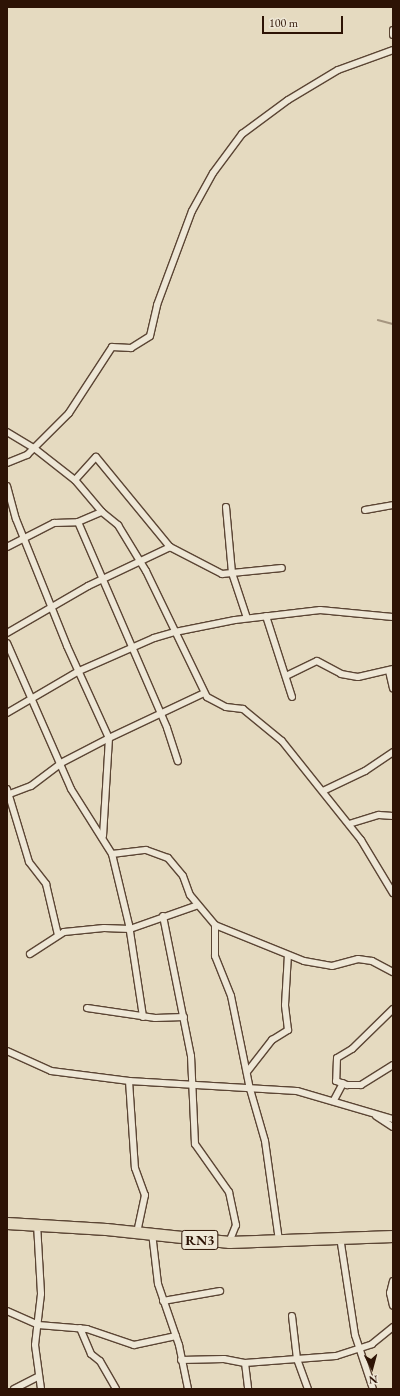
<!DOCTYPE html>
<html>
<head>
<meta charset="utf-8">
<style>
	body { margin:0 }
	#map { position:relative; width:400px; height:1396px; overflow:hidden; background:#e5dac0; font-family:"EB Garamond",serif }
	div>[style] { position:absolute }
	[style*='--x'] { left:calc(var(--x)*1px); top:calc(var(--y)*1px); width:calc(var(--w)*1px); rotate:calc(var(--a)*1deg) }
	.stream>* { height:1.5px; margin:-0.75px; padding:0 0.75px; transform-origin:0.75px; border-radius:0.75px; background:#a69680 }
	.roads { filter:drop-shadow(1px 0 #5b4534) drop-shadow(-1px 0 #5b4534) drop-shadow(0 1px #5b4534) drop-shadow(0 -1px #5b4534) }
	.street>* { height:6px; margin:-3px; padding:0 3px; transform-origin:3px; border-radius:3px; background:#eee7d6 }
	.highway>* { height:11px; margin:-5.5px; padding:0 5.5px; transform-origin:5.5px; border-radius:5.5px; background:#e5dac0 }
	span { translate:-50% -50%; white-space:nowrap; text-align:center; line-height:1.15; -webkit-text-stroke:4px #eee7d6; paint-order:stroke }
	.shield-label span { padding:1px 3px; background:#eee7d6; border:1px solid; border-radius:3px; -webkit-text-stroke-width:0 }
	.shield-label { font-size:14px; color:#2d1305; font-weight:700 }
	.frame { position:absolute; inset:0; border:8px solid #2d1305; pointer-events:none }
	.north { position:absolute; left:352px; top:1348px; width:40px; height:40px; -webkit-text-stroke:3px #eee7d6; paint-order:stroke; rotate:174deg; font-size:11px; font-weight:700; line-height:16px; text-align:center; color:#2d1305 }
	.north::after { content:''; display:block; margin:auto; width:14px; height:18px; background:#2d1305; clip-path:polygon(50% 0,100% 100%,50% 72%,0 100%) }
	.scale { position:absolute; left:262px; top:16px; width:81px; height:18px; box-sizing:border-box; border:2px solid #2d1305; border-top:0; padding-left:5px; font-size:12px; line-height:14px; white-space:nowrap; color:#2d1305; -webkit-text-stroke:3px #eee7d6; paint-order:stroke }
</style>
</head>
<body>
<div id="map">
	<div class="stream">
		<i style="--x:378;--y:320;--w:16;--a:15"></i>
	</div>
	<div class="roads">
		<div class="street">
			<i style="--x:393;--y:30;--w:5;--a:90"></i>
			<i style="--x:7;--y:432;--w:31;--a:31"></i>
			<i style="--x:34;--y:448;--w:52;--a:38"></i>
			<i style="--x:75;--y:480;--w:42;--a:49.8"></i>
			<i style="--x:102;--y:512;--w:21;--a:39"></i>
			<i style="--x:118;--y:525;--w:54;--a:58.7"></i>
			<i style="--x:146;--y:571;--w:140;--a:64.2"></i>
			<i style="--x:207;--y:697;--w:21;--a:28"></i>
			<i style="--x:226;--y:707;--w:17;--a:7"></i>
			<i style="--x:243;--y:709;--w:50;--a:39.4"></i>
			<i style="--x:282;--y:741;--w:127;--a:51.4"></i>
			<i style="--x:361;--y:840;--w:62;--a:58.9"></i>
			<i style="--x:7;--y:463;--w:22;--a:-22"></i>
			<i style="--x:27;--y:455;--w:59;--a:-45"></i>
			<i style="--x:69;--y:413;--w:79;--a:-56.9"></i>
			<i style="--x:112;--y:347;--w:19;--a:3"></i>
			<i style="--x:131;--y:348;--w:22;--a:-32"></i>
			<i style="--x:150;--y:336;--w:32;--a:-77"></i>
			<i style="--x:157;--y:305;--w:100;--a:-69.6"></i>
			<i style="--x:192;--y:211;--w:43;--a:-61.1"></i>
			<i style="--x:213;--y:173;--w:49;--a:-53.4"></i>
			<i style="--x:242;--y:134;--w:57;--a:-36.5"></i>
			<i style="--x:288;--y:100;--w:58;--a:-31"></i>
			<i style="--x:338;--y:70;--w:59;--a:-20"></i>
			<i style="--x:75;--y:480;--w:31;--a:-48"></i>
			<i style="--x:96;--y:457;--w:117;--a:50.6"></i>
			<i style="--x:170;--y:547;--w:59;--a:27.4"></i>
			<i style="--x:222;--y:574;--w:60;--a:-5.7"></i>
			<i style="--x:7;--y:486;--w:34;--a:75"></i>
			<i style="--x:16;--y:519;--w:137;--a:68.1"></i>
			<i style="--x:67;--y:646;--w:101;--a:65.5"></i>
			<i style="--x:109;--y:738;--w:98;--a:93.5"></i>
			<i style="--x:226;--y:507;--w:66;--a:84.8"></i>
			<i style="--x:232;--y:573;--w:47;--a:71.6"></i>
			<i style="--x:365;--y:510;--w:28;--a:-10"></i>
			<i style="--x:78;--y:522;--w:224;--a:66.6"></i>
			<i style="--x:167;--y:728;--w:35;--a:72"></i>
			<i style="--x:7;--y:547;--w:53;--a:-27.1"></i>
			<i style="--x:54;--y:523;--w:24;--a:-2"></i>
			<i style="--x:78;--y:522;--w:26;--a:-23"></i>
			<i style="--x:266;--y:616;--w:85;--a:72.2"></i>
			<i style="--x:7;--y:633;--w:94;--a:-30.1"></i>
			<i style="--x:88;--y:586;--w:91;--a:-25.4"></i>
			<i style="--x:7;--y:643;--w:159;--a:66.3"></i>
			<i style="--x:71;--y:789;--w:77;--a:57.8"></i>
			<i style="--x:112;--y:854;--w:73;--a:76.5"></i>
			<i style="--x:129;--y:925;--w:93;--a:81.3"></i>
			<i style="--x:389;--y:671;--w:18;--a:77"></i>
			<i style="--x:286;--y:676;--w:34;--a:-26"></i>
			<i style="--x:317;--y:661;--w:27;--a:28"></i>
			<i style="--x:341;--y:674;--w:17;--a:10"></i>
			<i style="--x:358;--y:677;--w:36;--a:-13"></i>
			<i style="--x:7;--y:713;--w:83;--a:-30.3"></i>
			<i style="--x:79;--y:671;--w:82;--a:-23.7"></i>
			<i style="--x:154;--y:638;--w:22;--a:-16"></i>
			<i style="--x:175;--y:632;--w:61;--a:-11.3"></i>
			<i style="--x:235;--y:620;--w:86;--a:-6.7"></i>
			<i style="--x:320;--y:610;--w:73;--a:5.5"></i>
			<i style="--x:7;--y:789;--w:76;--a:73.2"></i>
			<i style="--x:29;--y:862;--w:28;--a:52"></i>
			<i style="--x:46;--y:884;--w:52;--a:76.8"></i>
			<i style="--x:323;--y:791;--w:47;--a:-25.5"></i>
			<i style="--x:365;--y:771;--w:34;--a:-34"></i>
			<i style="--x:7;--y:795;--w:26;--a:-21"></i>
			<i style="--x:31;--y:786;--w:38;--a:-37"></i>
			<i style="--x:61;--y:763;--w:54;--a:-27.5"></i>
			<i style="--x:109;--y:738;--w:105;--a:-25.3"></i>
			<i style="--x:349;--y:824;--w:31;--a:-17"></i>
			<i style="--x:379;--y:815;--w:14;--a:4"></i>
			<i style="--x:112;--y:854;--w:34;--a:-7"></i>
			<i style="--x:146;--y:850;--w:23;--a:20"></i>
			<i style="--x:168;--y:858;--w:23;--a:50"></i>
			<i style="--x:183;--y:876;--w:20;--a:70"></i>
			<i style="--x:190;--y:895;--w:39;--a:50"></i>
			<i style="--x:215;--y:925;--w:31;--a:90"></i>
			<i style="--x:215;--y:956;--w:43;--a:68.2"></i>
			<i style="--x:231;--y:996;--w:95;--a:78.5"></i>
			<i style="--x:250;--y:1089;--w:54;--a:73.9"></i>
			<i style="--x:265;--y:1141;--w:100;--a:82"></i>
			<i style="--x:163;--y:916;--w:143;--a:78.7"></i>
			<i style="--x:191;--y:1056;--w:88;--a:87.4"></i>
			<i style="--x:195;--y:1144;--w:59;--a:54.7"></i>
			<i style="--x:229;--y:1192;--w:34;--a:78"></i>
			<i style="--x:236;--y:1225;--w:18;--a:112"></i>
			<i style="--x:215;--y:925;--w:96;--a:22"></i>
			<i style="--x:304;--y:961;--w:28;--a:10"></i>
			<i style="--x:332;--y:966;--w:27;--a:-15"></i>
			<i style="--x:358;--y:959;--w:14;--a:8"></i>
			<i style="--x:372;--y:961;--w:24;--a:28"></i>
			<i style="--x:30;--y:954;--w:40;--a:-32.9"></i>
			<i style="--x:64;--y:932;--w:40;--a:-5.7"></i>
			<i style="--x:104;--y:928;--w:26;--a:2"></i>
			<i style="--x:130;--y:929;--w:72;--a:-19.4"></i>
			<i style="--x:87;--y:1008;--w:69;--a:8.4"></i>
			<i style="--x:155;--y:1018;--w:29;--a:-2"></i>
			<i style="--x:393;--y:1009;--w:57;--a:135.7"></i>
			<i style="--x:352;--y:1049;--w:17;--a:149"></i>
			<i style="--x:337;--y:1058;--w:23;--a:92"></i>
			<i style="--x:336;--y:1081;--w:12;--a:20"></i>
			<i style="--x:347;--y:1085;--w:14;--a:0"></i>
			<i style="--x:361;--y:1085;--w:38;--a:-32"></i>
			<i style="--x:7;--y:1051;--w:48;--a:24.4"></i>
			<i style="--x:51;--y:1071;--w:79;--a:7.3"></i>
			<i style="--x:129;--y:1081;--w:168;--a:3.4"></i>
			<i style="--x:297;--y:1091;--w:100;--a:16.3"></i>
			<i style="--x:247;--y:1072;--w:41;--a:-52"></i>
			<i style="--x:272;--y:1040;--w:19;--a:-32"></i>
			<i style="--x:288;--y:1030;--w:25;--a:-97"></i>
			<i style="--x:285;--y:1005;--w:50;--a:-86.6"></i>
			<i style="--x:129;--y:1081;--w:87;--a:86.1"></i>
			<i style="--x:135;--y:1168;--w:29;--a:70"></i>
			<i style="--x:145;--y:1195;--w:38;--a:102"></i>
			<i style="--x:334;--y:1100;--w:19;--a:-62"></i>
			<i style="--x:376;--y:1116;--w:20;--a:33"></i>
			<i style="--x:37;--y:1224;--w:70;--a:86.7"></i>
			<i style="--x:41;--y:1294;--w:51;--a:96.7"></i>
			<i style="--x:35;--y:1345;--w:44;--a:82.2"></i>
			<i style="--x:152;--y:1233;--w:51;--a:83.3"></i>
			<i style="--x:158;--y:1284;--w:65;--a:71"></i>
			<i style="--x:179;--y:1345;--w:45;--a:78.4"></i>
			<i style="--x:340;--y:1237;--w:99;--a:81.3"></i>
			<i style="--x:355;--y:1335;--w:57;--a:71.6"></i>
			<i style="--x:393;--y:1281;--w:12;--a:104"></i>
			<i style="--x:390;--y:1293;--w:13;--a:77"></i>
			<i style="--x:163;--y:1301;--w:58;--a:-10"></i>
			<i style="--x:7;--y:1311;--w:34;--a:24"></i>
			<i style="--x:38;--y:1325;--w:49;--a:4.7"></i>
			<i style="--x:87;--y:1329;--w:50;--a:18.8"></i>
			<i style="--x:134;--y:1345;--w:43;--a:-12.1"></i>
			<i style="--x:292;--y:1316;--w:43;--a:83.4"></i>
			<i style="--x:297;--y:1359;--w:32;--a:70"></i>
			<i style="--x:80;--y:1328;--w:28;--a:67"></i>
			<i style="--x:91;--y:1354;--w:11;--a:38"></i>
			<i style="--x:100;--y:1361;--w:32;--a:60"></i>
			<i style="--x:181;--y:1360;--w:43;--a:-1.3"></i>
			<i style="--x:224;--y:1359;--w:21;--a:11"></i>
			<i style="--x:245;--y:1363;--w:91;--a:-4.4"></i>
			<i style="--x:336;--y:1356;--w:38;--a:-18"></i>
			<i style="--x:372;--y:1344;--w:27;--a:-39"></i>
			<i style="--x:245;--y:1363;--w:26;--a:83"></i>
			<i style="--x:14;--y:1389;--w:28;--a:-27"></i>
		</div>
		<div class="highway">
			<i style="--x:7;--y:1223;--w:99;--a:3.5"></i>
			<i style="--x:106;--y:1229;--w:124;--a:6"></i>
			<i style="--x:229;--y:1242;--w:164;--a:-2.1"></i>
		</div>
	</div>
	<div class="shield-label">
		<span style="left:200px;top:1240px">RN3</span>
	</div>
	<div class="frame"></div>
	<div class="north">N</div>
	<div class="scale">100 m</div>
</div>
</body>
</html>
